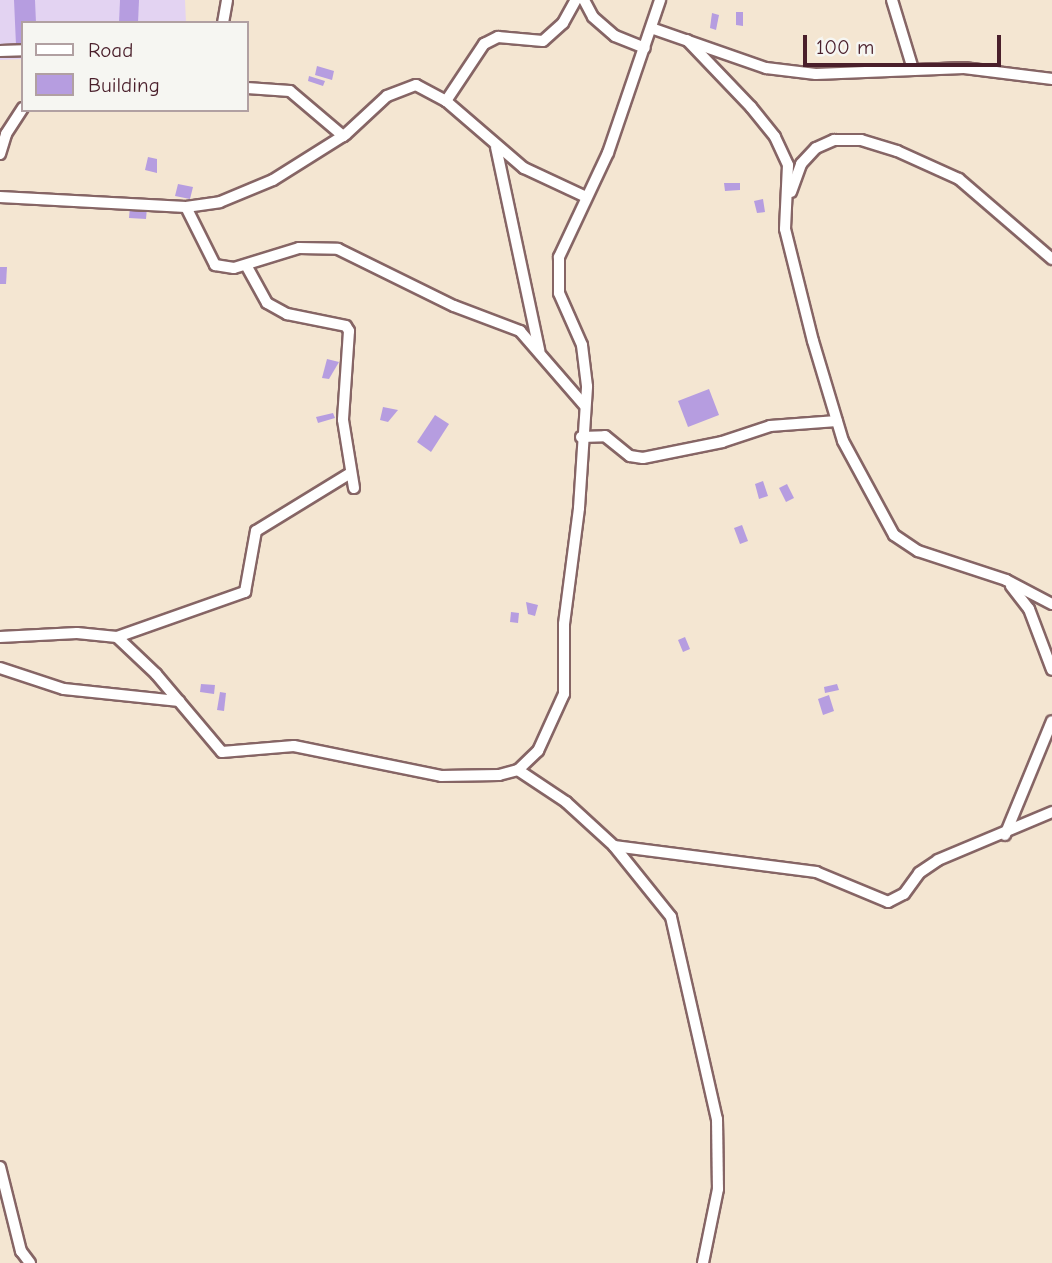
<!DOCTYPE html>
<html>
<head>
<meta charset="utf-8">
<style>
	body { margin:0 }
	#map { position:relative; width:1052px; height:1263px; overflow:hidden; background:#f4e6d2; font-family:"Comic Neue",sans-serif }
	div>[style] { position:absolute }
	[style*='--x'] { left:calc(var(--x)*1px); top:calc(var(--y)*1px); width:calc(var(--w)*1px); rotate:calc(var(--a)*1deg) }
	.built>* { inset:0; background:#e3d3f2 }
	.building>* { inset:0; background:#b69de0 }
	.roads { filter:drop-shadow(2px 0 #866565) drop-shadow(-2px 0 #866565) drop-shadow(0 2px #866565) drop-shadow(0 -2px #866565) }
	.minor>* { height:10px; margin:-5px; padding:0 5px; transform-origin:5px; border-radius:5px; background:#fff }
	span { translate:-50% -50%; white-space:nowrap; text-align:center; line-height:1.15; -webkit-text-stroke:5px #f6f6f2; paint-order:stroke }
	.legend { position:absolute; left:21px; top:21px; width:228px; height:91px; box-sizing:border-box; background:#f6f6f2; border:2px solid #b1a0a2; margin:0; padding:9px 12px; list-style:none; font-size:21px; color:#4a1f2b }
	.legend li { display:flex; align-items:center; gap:14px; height:35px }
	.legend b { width:35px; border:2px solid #b1a0a2 }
	.scale { position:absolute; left:803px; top:35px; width:198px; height:32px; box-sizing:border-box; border:4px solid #4a1f2b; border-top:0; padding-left:9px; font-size:21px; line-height:24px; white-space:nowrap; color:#4a1f2b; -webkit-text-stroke:5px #f6f6f2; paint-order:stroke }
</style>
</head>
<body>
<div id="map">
	<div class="built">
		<i style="clip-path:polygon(0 0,185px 0,186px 23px,23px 23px,23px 59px,0 60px)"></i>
	</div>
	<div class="building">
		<i style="clip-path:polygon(14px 0,35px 0,36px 23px,23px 23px,23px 45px,16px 45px)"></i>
		<i style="clip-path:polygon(120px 0,139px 0,138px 23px,119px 23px)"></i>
		<i style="clip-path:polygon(736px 12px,743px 12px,743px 26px,736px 25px)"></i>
		<i style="clip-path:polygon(712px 13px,719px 15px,716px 30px,710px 28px)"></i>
		<i style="clip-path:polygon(317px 66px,334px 71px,332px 80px,315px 75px)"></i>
		<i style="clip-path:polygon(309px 76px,325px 81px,323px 86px,308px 81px)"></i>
		<i style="clip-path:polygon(148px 157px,157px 159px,157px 173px,145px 170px)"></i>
		<i style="clip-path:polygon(724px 183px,740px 183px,740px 190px,725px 191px)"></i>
		<i style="clip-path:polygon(178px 184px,193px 187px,190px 199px,175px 196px)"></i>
		<i style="clip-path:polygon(763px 199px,765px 212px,757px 213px,754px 201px)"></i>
		<i style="clip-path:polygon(130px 206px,147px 208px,146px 219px,129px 218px)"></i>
		<i style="clip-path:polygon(0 267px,7px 267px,6px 284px,0 284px)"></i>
		<i style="clip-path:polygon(327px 359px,339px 362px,329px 379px,322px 378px)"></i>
		<i style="clip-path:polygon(709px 389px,719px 415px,688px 427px,678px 401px)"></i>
		<i style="clip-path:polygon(383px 407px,398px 410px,388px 422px,380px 420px)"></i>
		<i style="clip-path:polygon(333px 413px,335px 418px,318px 423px,316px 417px)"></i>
		<i style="clip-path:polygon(435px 415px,449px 424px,431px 452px,417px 442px)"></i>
		<i style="clip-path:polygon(763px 481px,768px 496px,759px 499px,755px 484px)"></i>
		<i style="clip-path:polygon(787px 484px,794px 498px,786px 502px,779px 488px)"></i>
		<i style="clip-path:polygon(742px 525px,748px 541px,740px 544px,734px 528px)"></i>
		<i style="clip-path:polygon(526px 602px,538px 605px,535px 616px,528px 614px)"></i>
		<i style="clip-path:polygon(511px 612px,519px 613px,518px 623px,510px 622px)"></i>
		<i style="clip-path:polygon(685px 637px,690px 649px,683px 652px,678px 640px)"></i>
		<i style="clip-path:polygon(201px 684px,215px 685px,214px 694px,200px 692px)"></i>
		<i style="clip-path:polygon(837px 684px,839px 690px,825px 693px,824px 687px)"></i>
		<i style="clip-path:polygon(220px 692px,226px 693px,224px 711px,217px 710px)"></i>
		<i style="clip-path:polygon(829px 695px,834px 711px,823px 715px,818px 699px)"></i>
	</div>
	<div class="roads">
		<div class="minor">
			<i style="--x:584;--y:0;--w:19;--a:62"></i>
			<i style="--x:593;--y:17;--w:29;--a:41"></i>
			<i style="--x:615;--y:36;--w:32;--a:22"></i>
			<i style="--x:892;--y:0;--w:72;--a:73.1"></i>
			<i style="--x:223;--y:23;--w:23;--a:-80"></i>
			<i style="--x:651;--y:28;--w:122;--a:19.2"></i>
			<i style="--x:766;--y:68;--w:50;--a:6.8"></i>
			<i style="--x:816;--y:74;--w:148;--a:-2.3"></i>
			<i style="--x:964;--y:68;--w:89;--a:7.1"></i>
			<i style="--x:687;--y:40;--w:93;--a:46.3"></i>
			<i style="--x:751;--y:107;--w:38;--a:51"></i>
			<i style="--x:775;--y:137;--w:31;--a:65"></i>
			<i style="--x:788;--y:165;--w:64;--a:92.7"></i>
			<i style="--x:785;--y:229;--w:115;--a:76"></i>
			<i style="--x:813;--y:341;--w:104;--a:73.3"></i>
			<i style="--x:843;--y:441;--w:107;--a:61.5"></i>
			<i style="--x:894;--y:535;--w:29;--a:34"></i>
			<i style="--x:918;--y:551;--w:93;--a:18.2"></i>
			<i style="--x:1006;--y:580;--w:52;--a:27.6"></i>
			<i style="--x:0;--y:51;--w:23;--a:-2"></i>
			<i style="--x:247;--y:88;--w:43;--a:4"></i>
			<i style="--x:290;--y:91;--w:70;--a:40.3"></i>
			<i style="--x:446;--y:101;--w:69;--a:-56.3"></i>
			<i style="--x:484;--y:44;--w:16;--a:-27"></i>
			<i style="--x:498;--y:37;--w:45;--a:5.1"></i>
			<i style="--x:543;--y:41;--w:27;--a:-42"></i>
			<i style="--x:563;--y:23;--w:26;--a:-61"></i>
			<i style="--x:496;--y:147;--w:208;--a:78"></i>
			<i style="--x:0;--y:154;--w:21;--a:-73"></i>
			<i style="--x:6;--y:134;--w:31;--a:-57"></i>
			<i style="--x:791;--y:192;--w:30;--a:-70"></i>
			<i style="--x:801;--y:164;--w:22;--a:-47"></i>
			<i style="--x:816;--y:148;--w:20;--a:-24"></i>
			<i style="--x:834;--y:140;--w:27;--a:0"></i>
			<i style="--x:861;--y:140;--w:38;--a:17"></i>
			<i style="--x:897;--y:151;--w:68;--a:24.3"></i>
			<i style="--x:959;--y:179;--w:123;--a:40.7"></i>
			<i style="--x:0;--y:197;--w:186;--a:3.1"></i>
			<i style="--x:186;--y:207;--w:34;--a:-8"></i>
			<i style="--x:220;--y:202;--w:57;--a:-22.5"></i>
			<i style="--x:273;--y:180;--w:86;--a:-32.2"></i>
			<i style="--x:346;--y:134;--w:56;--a:-42.8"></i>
			<i style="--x:387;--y:96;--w:31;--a:-21"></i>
			<i style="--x:416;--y:85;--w:34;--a:28"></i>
			<i style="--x:446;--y:101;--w:103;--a:40.7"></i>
			<i style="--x:524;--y:168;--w:68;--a:25.1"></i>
			<i style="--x:186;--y:207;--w:65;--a:63.4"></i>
			<i style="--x:215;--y:265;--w:19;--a:9"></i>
			<i style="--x:234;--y:268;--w:68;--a:-17.1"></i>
			<i style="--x:299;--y:248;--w:39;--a:1"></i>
			<i style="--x:338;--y:249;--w:129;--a:26.2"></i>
			<i style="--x:454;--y:306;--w:71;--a:20.7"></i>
			<i style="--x:520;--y:331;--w:98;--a:49.1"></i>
			<i style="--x:246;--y:265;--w:43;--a:61.1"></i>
			<i style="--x:267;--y:303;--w:23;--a:29"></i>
			<i style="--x:287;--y:314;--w:60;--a:11.5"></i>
			<i style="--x:346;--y:326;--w:6;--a:59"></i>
			<i style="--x:349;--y:331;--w:89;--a:93.9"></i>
			<i style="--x:343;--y:420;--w:69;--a:80.8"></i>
			<i style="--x:581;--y:437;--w:24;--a:-2"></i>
			<i style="--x:605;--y:436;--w:32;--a:39"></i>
			<i style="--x:630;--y:456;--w:13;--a:9"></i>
			<i style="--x:643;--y:458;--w:81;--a:-11.4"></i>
			<i style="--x:722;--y:442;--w:51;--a:-18.4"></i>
			<i style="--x:770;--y:426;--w:67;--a:-4.3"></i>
			<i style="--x:1011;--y:586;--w:29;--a:52"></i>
			<i style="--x:1029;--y:609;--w:65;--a:69.3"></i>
			<i style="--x:0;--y:637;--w:77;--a:-3"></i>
			<i style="--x:77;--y:633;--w:40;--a:5.7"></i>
			<i style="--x:117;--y:637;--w:54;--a:43.5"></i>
			<i style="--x:156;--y:674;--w:102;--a:49.8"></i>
			<i style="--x:222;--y:752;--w:72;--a:-4.8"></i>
			<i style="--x:294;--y:746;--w:150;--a:11.5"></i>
			<i style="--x:441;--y:776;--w:58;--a:-1"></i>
			<i style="--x:499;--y:775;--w:20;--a:-15"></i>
			<i style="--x:518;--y:770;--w:28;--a:-44"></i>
			<i style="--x:538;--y:751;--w:63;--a:-65.5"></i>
			<i style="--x:564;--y:694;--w:70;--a:-90"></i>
			<i style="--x:564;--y:624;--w:117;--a:-82.6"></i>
			<i style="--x:579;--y:508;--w:122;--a:-86.2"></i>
			<i style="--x:587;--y:386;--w:41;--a:-97"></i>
			<i style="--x:582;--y:345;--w:57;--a:-113.9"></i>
			<i style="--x:559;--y:293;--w:36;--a:-90"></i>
			<i style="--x:559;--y:257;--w:115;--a:-64.8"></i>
			<i style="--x:608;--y:153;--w:162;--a:-71.2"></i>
			<i style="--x:117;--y:637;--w:136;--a:-19.4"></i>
			<i style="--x:245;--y:592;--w:62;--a:-79.8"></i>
			<i style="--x:256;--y:531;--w:109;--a:-31.5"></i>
			<i style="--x:0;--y:668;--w:67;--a:18.2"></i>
			<i style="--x:64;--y:689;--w:116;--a:6"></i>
			<i style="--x:518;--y:770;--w:58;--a:33.7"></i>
			<i style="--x:566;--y:802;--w:65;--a:42.5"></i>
			<i style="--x:614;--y:846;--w:91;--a:51.2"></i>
			<i style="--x:671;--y:917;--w:207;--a:77.2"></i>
			<i style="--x:717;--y:1119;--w:70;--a:89.2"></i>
			<i style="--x:718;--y:1189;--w:76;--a:101.5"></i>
			<i style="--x:1005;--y:835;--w:123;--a:-67.6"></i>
			<i style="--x:614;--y:846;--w:204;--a:7.3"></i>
			<i style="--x:816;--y:872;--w:78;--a:22.6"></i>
			<i style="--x:888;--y:902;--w:18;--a:-27"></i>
			<i style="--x:904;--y:894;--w:26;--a:-54"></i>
			<i style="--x:919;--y:873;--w:23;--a:-34"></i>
			<i style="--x:938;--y:860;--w:124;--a:-22.8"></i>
			<i style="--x:0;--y:1167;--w:87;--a:76"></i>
			<i style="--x:21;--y:1251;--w:15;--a:53"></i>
		</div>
	</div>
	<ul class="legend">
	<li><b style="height:9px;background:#fff"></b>Road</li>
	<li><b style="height:19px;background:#b69de0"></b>Building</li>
	</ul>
	<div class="scale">100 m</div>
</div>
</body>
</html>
